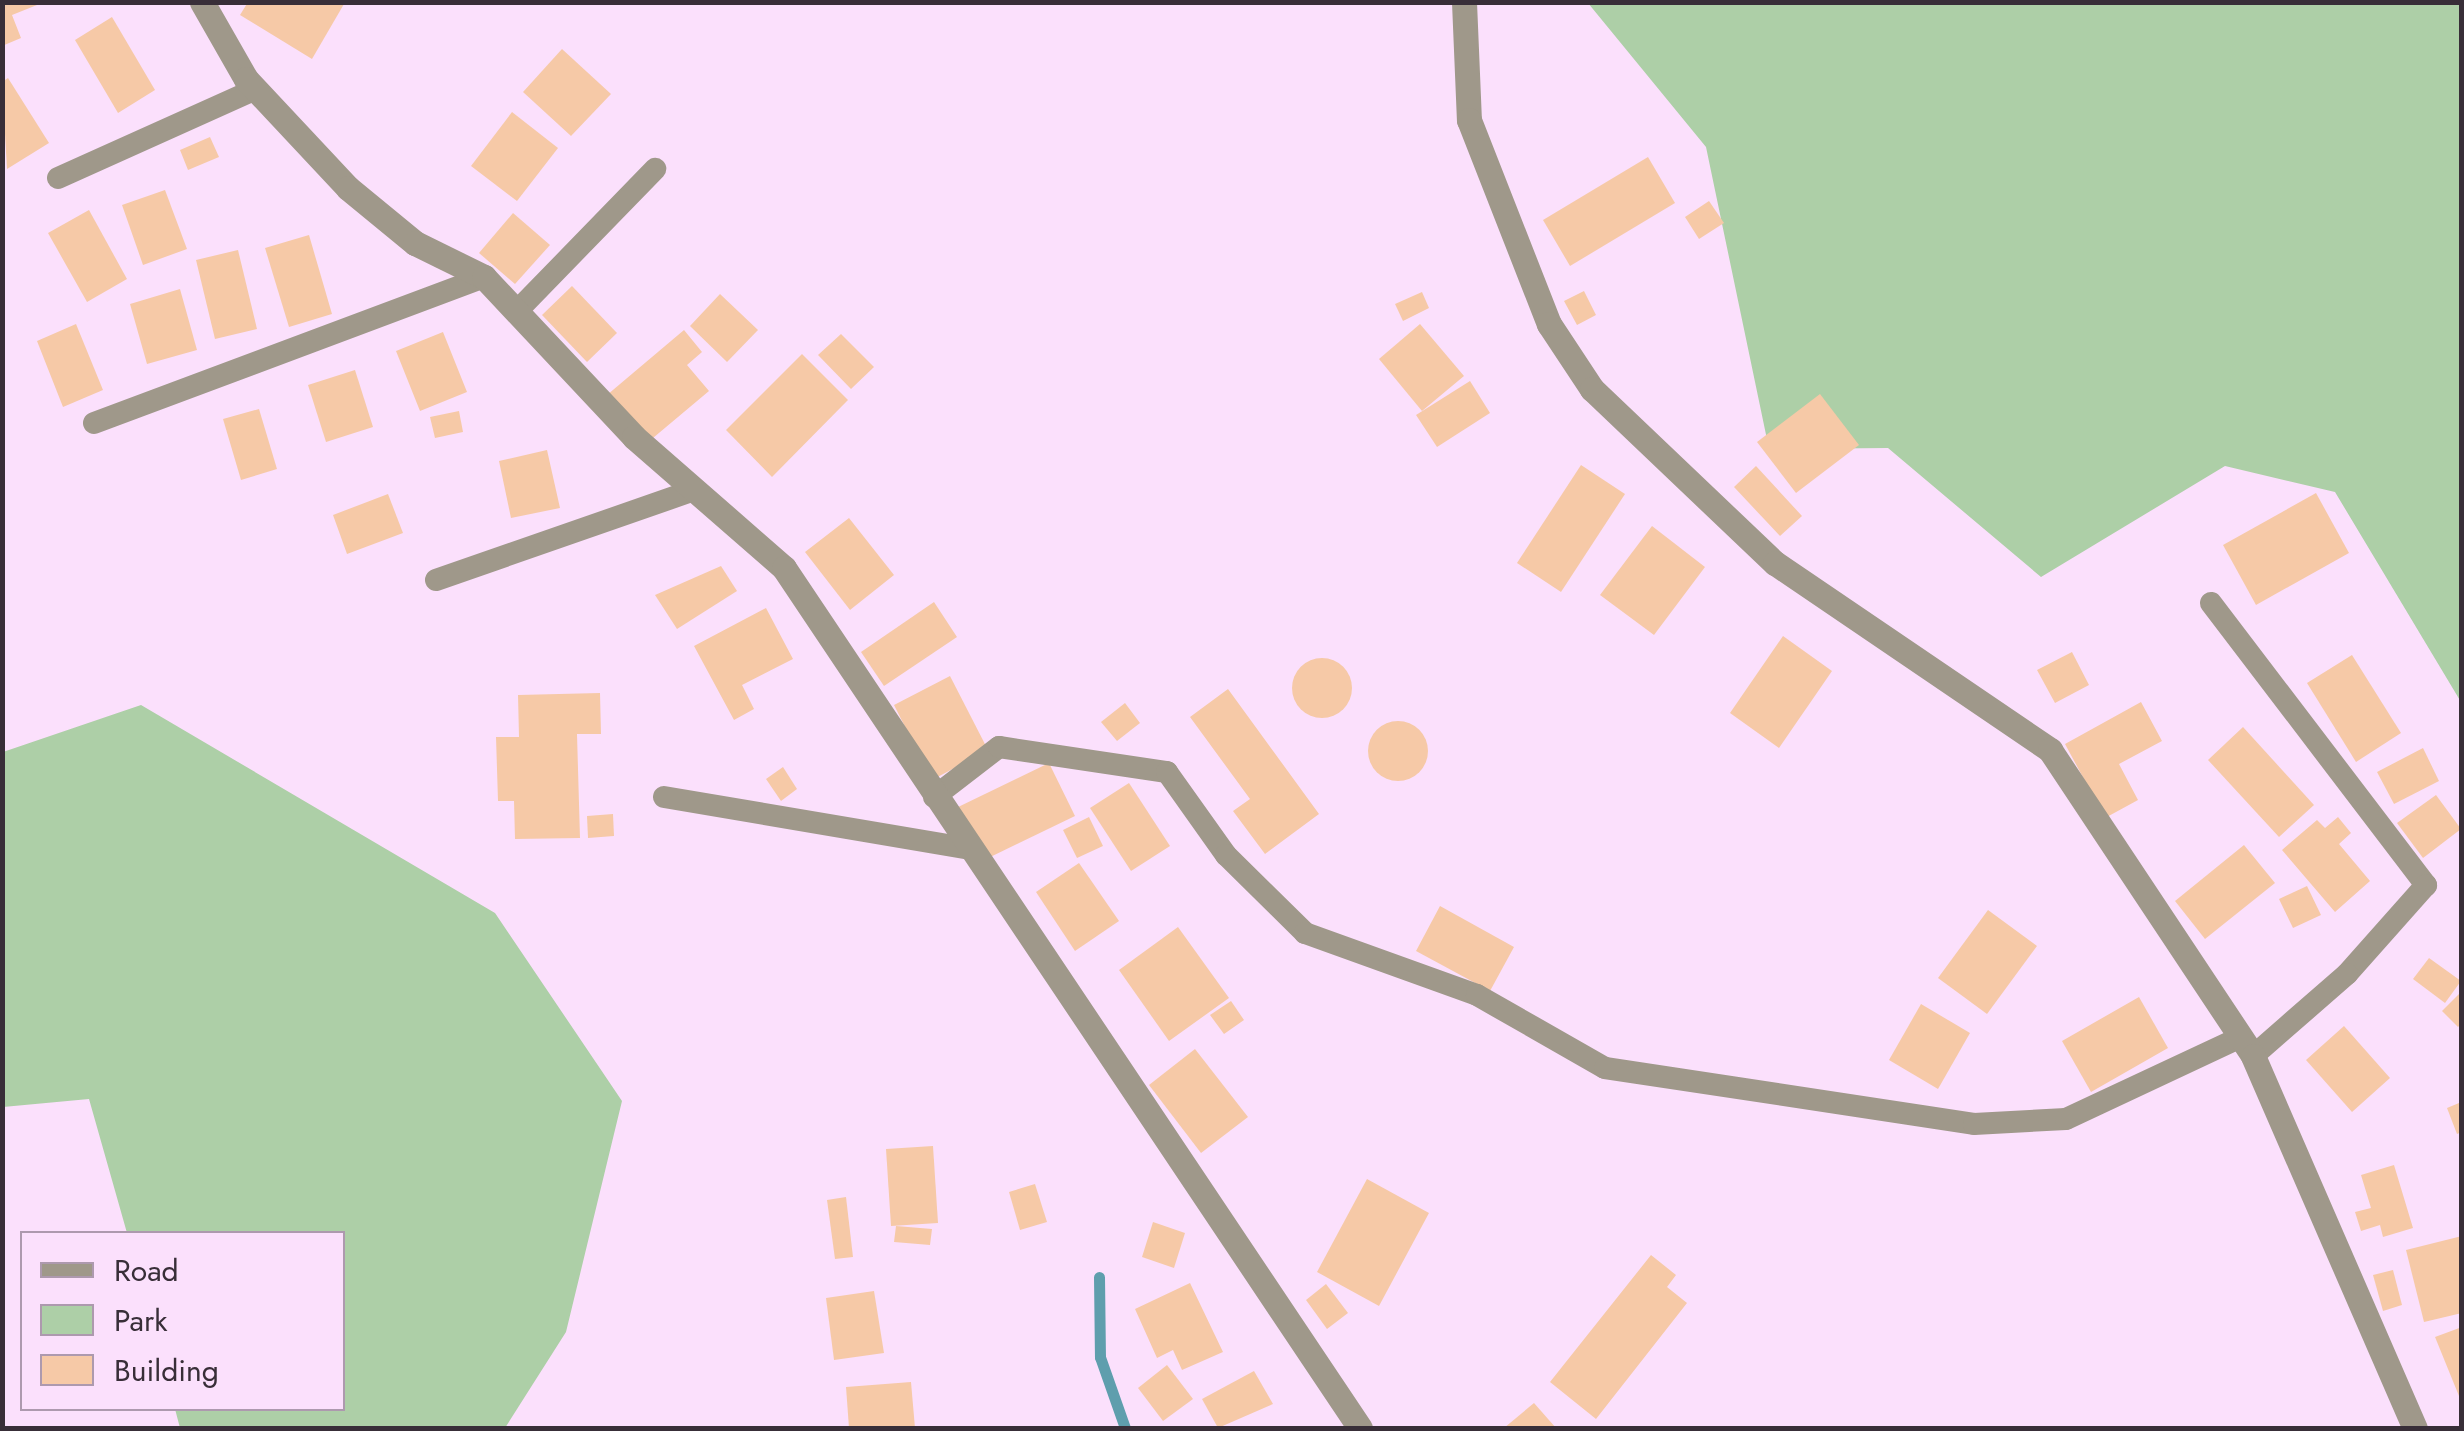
<!DOCTYPE html>
<html>
<head>
<meta charset="utf-8">
<style>
	body { margin:0 }
	#map { position:relative; width:2464px; height:1431px; overflow:hidden; background:#fbe0fc; font-family:Jost,sans-serif }
	div>[style] { position:absolute }
	[style*='--x'] { left:calc(var(--x)*1px); top:calc(var(--y)*1px); width:calc(var(--w)*1px); rotate:calc(var(--a)*1deg) }
	.green>* { inset:0; background:#adcfa7 }
	.stream>* { height:11px; margin:-5.5px; padding:0 5.5px; transform-origin:5.5px; border-radius:5.5px; background:#5f9ead }
	.building>* { inset:0; background:#f6c9a7 }
	.round { border-radius:50% }
	.service>* { height:22px; margin:-11px; padding:0 11px; transform-origin:11px; border-radius:11px; background:#9f988a }
	.minor>* { height:25px; margin:-12.5px; padding:0 12.5px; transform-origin:12.5px; border-radius:12.5px; background:#9f988a }
	span { translate:-50% -50%; white-space:nowrap; text-align:center; line-height:1.15; -webkit-text-stroke:8px #fbe0fc; paint-order:stroke }
	.frame { position:absolute; inset:0; border:5px solid #382e38; pointer-events:none }
	.legend { position:absolute; left:20px; top:1231px; width:325px; height:180px; box-sizing:border-box; background:#fbe0fc; border:2px solid #ad99ae; margin:0; padding:12px 18px; list-style:none; font-size:30px; color:#382e38 }
	.legend li { display:flex; align-items:center; gap:20px; height:50px }
	.legend b { width:50px; border:2px solid #ad99ae }
</style>
</head>
<body>
<div id="map">
	<div class="green">
		<i style="clip-path:polygon(1588px 3px,2461px 3px,2461px 702px,2335px 492px,2225px 466px,2041px 577px,1888px 448px,1769px 449px,1706px 147px)"></i>
		<i style="clip-path:polygon(141px 705px,495px 913px,622px 1101px,566px 1332px,505px 1428px,180px 1428px,175px 1409px,342px 1408px,342px 1234px,127px 1233px,89px 1099px,3px 1107px,3px 752px)"></i>
	</div>
	<div class="stream">
		<i style="--x:1099;--y:1277;--w:80;--a:89.3"></i>
		<i style="--x:1100;--y:1357;--w:75;--a:70.6"></i>
	</div>
	<div class="building">
		<i style="clip-path:polygon(2px 2px,42px 3px,12px 15px,21px 38px,2px 46px)"></i>
		<i style="clip-path:polygon(248px 2px,341px 2px,344px 4px,312px 59px,240px 15px)"></i>
		<i style="clip-path:polygon(112px 17px,155px 90px,118px 113px,75px 40px)"></i>
		<i style="clip-path:polygon(562px 49px,611px 94px,571px 136px,523px 92px)"></i>
		<i style="clip-path:polygon(8px 78px,49px 143px,7px 169px,2px 82px)"></i>
		<i style="clip-path:polygon(512px 112px,558px 148px,517px 201px,471px 166px)"></i>
		<i style="clip-path:polygon(210px 137px,219px 157px,188px 170px,180px 150px)"></i>
		<i style="clip-path:polygon(1648px 157px,1675px 203px,1570px 266px,1543px 220px)"></i>
		<i style="clip-path:polygon(165px 190px,187px 249px,143px 265px,122px 205px)"></i>
		<i style="clip-path:polygon(1709px 201px,1724px 223px,1699px 239px,1685px 217px)"></i>
		<i style="clip-path:polygon(89px 210px,127px 279px,87px 302px,48px 233px)"></i>
		<i style="clip-path:polygon(513px 213px,550px 245px,515px 284px,479px 253px)"></i>
		<i style="clip-path:polygon(309px 235px,332px 314px,289px 327px,265px 248px)"></i>
		<i style="clip-path:polygon(238px 250px,257px 329px,215px 339px,196px 260px)"></i>
		<i style="clip-path:polygon(572px 286px,617px 333px,587px 362px,542px 315px)"></i>
		<i style="clip-path:polygon(180px 289px,197px 350px,147px 364px,130px 304px)"></i>
		<i style="clip-path:polygon(1584px 291px,1596px 315px,1577px 325px,1564px 301px)"></i>
		<i style="clip-path:polygon(1422px 292px,1429px 308px,1403px 321px,1395px 304px)"></i>
		<i style="clip-path:polygon(720px 294px,758px 330px,727px 362px,690px 326px)"></i>
		<i style="clip-path:polygon(76px 324px,103px 390px,63px 407px,37px 341px)"></i>
		<i style="clip-path:polygon(1420px 324px,1464px 376px,1422px 411px,1379px 359px)"></i>
		<i style="clip-path:polygon(684px 330px,702px 352px,687px 365px,709px 391px,647px 443px,607px 395px)"></i>
		<i style="clip-path:polygon(443px 332px,467px 392px,420px 411px,396px 351px)"></i>
		<i style="clip-path:polygon(841px 334px,874px 367px,851px 389px,818px 355px)"></i>
		<i style="clip-path:polygon(802px 354px,848px 400px,772px 477px,726px 430px)"></i>
		<i style="clip-path:polygon(355px 370px,373px 427px,326px 442px,308px 385px)"></i>
		<i style="clip-path:polygon(1470px 381px,1490px 413px,1437px 447px,1416px 415px)"></i>
		<i style="clip-path:polygon(1820px 394px,1859px 445px,1796px 493px,1757px 442px)"></i>
		<i style="clip-path:polygon(259px 409px,277px 469px,241px 480px,223px 419px)"></i>
		<i style="clip-path:polygon(459px 411px,463px 432px,435px 438px,430px 417px)"></i>
		<i style="clip-path:polygon(547px 450px,560px 508px,511px 518px,499px 461px)"></i>
		<i style="clip-path:polygon(1581px 465px,1625px 494px,1561px 592px,1517px 563px)"></i>
		<i style="clip-path:polygon(1756px 466px,1802px 516px,1780px 536px,1734px 487px)"></i>
		<i style="clip-path:polygon(2316px 493px,2349px 553px,2256px 605px,2223px 545px)"></i>
		<i style="clip-path:polygon(388px 494px,403px 533px,347px 554px,333px 515px)"></i>
		<i style="clip-path:polygon(849px 518px,894px 575px,850px 610px,805px 552px)"></i>
		<i style="clip-path:polygon(1652px 526px,1705px 567px,1654px 635px,1600px 595px)"></i>
		<i style="clip-path:polygon(721px 566px,737px 591px,677px 629px,655px 595px)"></i>
		<i style="clip-path:polygon(934px 602px,957px 637px,884px 686px,861px 652px)"></i>
		<i style="clip-path:polygon(766px 608px,793px 659px,742px 685px,754px 709px,734px 720px,694px 646px)"></i>
		<i style="clip-path:polygon(1783px 636px,1832px 671px,1779px 748px,1730px 713px)"></i>
		<i style="clip-path:polygon(2072px 652px,2089px 685px,2055px 703px,2037px 670px)"></i>
		<i style="clip-path:polygon(2352px 655px,2401px 733px,2356px 762px,2307px 683px)"></i>
		<i class="round" style="left:1292px;top:658px;width:60px;height:60px"></i>
		<i style="clip-path:polygon(950px 676px,988px 750px,932px 780px,894px 705px)"></i>
		<i style="clip-path:polygon(1228px 689px,1319px 814px,1265px 854px,1233px 811px,1250px 799px,1190px 717px)"></i>
		<i style="clip-path:polygon(600px 693px,601px 734px,577px 734px,580px 838px,515px 839px,514px 801px,498px 801px,496px 737px,519px 737px,518px 695px)"></i>
		<i style="clip-path:polygon(2141px 702px,2162px 741px,2119px 764px,2138px 800px,2105px 818px,2065px 744px)"></i>
		<i style="clip-path:polygon(1125px 703px,1140px 723px,1117px 741px,1101px 722px)"></i>
		<i class="round" style="left:1368px;top:721px;width:60px;height:60px"></i>
		<i style="clip-path:polygon(2243px 727px,2314px 805px,2279px 837px,2208px 760px)"></i>
		<i style="clip-path:polygon(2423px 748px,2439px 781px,2394px 804px,2377px 772px)"></i>
		<i style="clip-path:polygon(1049px 763px,1075px 816px,980px 862px,954px 809px)"></i>
		<i style="clip-path:polygon(783px 767px,797px 789px,781px 801px,766px 779px)"></i>
		<i style="clip-path:polygon(1129px 783px,1170px 846px,1131px 871px,1090px 808px)"></i>
		<i style="clip-path:polygon(2436px 795px,2461px 829px,2423px 858px,2397px 823px)"></i>
		<i style="clip-path:polygon(613px 814px,614px 836px,588px 838px,587px 816px)"></i>
		<i style="clip-path:polygon(1089px 817px,1103px 846px,1077px 858px,1063px 830px)"></i>
		<i style="clip-path:polygon(2338px 817px,2351px 833px,2339px 844px,2370px 881px,2335px 912px,2282px 850px,2317px 820px,2325px 828px)"></i>
		<i style="clip-path:polygon(2244px 845px,2275px 883px,2205px 939px,2175px 901px)"></i>
		<i style="clip-path:polygon(1079px 863px,1119px 921px,1075px 951px,1036px 892px)"></i>
		<i style="clip-path:polygon(2307px 886px,2321px 915px,2293px 928px,2279px 899px)"></i>
		<i style="clip-path:polygon(1440px 906px,1514px 947px,1490px 991px,1416px 951px)"></i>
		<i style="clip-path:polygon(1988px 910px,2037px 946px,1987px 1014px,1938px 978px)"></i>
		<i style="clip-path:polygon(1178px 927px,1229px 998px,1169px 1041px,1119px 970px)"></i>
		<i style="clip-path:polygon(2429px 958px,2461px 981px,2445px 1003px,2413px 979px)"></i>
		<i style="clip-path:polygon(2462px 991px,2462px 1023px,2458px 1027px,2442px 1011px)"></i>
		<i style="clip-path:polygon(2139px 997px,2168px 1048px,2091px 1092px,2062px 1041px)"></i>
		<i style="clip-path:polygon(1231px 1001px,1244px 1020px,1224px 1034px,1210px 1015px)"></i>
		<i style="clip-path:polygon(1921px 1004px,1970px 1033px,1938px 1089px,1889px 1060px)"></i>
		<i style="clip-path:polygon(2344px 1026px,2390px 1078px,2352px 1112px,2306px 1060px)"></i>
		<i style="clip-path:polygon(1195px 1049px,1248px 1117px,1201px 1153px,1149px 1085px)"></i>
		<i style="clip-path:polygon(2459px 1103px,2462px 1132px,2457px 1134px,2447px 1108px)"></i>
		<i style="clip-path:polygon(933px 1146px,938px 1223px,891px 1226px,886px 1149px)"></i>
		<i style="clip-path:polygon(2394px 1165px,2413px 1228px,2383px 1237px,2380px 1225px,2361px 1231px,2355px 1212px,2371px 1208px,2361px 1175px)"></i>
		<i style="clip-path:polygon(1367px 1179px,1429px 1213px,1379px 1306px,1317px 1272px)"></i>
		<i style="clip-path:polygon(1035px 1184px,1047px 1222px,1020px 1230px,1009px 1192px)"></i>
		<i style="clip-path:polygon(846px 1197px,853px 1257px,835px 1259px,827px 1200px)"></i>
		<i style="clip-path:polygon(1153px 1222px,1185px 1233px,1174px 1268px,1142px 1257px)"></i>
		<i style="clip-path:polygon(896px 1226px,932px 1229px,930px 1245px,894px 1242px)"></i>
		<i style="clip-path:polygon(2462px 1236px,2462px 1313px,2424px 1322px,2406px 1250px)"></i>
		<i style="clip-path:polygon(1651px 1255px,1676px 1275px,1667px 1287px,1687px 1303px,1596px 1419px,1550px 1382px)"></i>
		<i style="clip-path:polygon(2393px 1270px,2402px 1305px,2383px 1311px,2373px 1275px)"></i>
		<i style="clip-path:polygon(1190px 1283px,1223px 1352px,1182px 1370px,1173px 1350px,1157px 1358px,1135px 1309px)"></i>
		<i style="clip-path:polygon(1326px 1284px,1348px 1313px,1327px 1329px,1306px 1300px)"></i>
		<i style="clip-path:polygon(874px 1291px,884px 1353px,834px 1360px,826px 1298px)"></i>
		<i style="clip-path:polygon(2462px 1327px,2462px 1401px,2461px 1401px,2435px 1337px)"></i>
		<i style="clip-path:polygon(1167px 1365px,1193px 1399px,1163px 1421px,1138px 1388px)"></i>
		<i style="clip-path:polygon(1254px 1371px,1273px 1404px,1218px 1428px,1202px 1399px)"></i>
		<i style="clip-path:polygon(911px 1382px,915px 1428px,849px 1428px,846px 1387px)"></i>
		<i style="clip-path:polygon(1534px 1403px,1556px 1428px,1504px 1428px)"></i>
	</div>
	<div class="service">
		<i style="--x:58;--y:178;--w:217;--a:-24.2"></i>
		<i style="--x:518;--y:310;--w:197;--a:-45.8"></i>
		<i style="--x:94;--y:423;--w:416;--a:-20.5"></i>
		<i style="--x:436;--y:580;--w:273;--a:-19.2"></i>
		<i style="--x:2211;--y:603;--w:355;--a:52.7"></i>
		<i style="--x:2426;--y:885;--w:119;--a:131.6"></i>
		<i style="--x:2347;--y:974;--w:125;--a:138.9"></i>
		<i style="--x:664;--y:797;--w:306;--a:9.6"></i>
		<i style="--x:934;--y:797;--w:82;--a:-37.6"></i>
		<i style="--x:999;--y:747;--w:170;--a:8.5"></i>
		<i style="--x:1167;--y:772;--w:102;--a:54.6"></i>
		<i style="--x:1226;--y:855;--w:111;--a:44.6"></i>
		<i style="--x:1305;--y:933;--w:183;--a:19.8"></i>
		<i style="--x:1477;--y:995;--w:147;--a:29.7"></i>
		<i style="--x:1605;--y:1068;--w:373;--a:8.6"></i>
		<i style="--x:1974;--y:1124;--w:92;--a:-3.1"></i>
		<i style="--x:2066;--y:1119;--w:193;--a:-25.1"></i>
	</div>
	<div class="minor">
		<i style="--x:202;--y:2;--w:89;--a:60.3"></i>
		<i style="--x:246;--y:79;--w:149;--a:46.9"></i>
		<i style="--x:348;--y:188;--w:87;--a:39.4"></i>
		<i style="--x:415;--y:243;--w:77;--a:26.2"></i>
		<i style="--x:484;--y:277;--w:219;--a:46.8"></i>
		<i style="--x:634;--y:437;--w:199;--a:41.1"></i>
		<i style="--x:784;--y:568;--w:1035;--a:56.19"></i>
		<i style="--x:1464;--y:2;--w:118;--a:87.6"></i>
		<i style="--x:1469;--y:120;--w:219;--a:68.6"></i>
		<i style="--x:1549;--y:324;--w:78;--a:56.5"></i>
		<i style="--x:1592;--y:389;--w:253;--a:43.6"></i>
		<i style="--x:1775;--y:563;--w:333;--a:34.2"></i>
		<i style="--x:2050;--y:750;--w:367;--a:56.4"></i>
		<i style="--x:2253;--y:1056;--w:406;--a:66.5"></i>
	</div>
	<div class="frame"></div>
	<ul class="legend">
	<li><b style="height:12px;background:#9f988a"></b>Road</li>
	<li><b style="height:28px;background:#adcfa7"></b>Park</li>
	<li><b style="height:28px;background:#f6c9a7"></b>Building</li>
	</ul>
</div>
</body>
</html>
